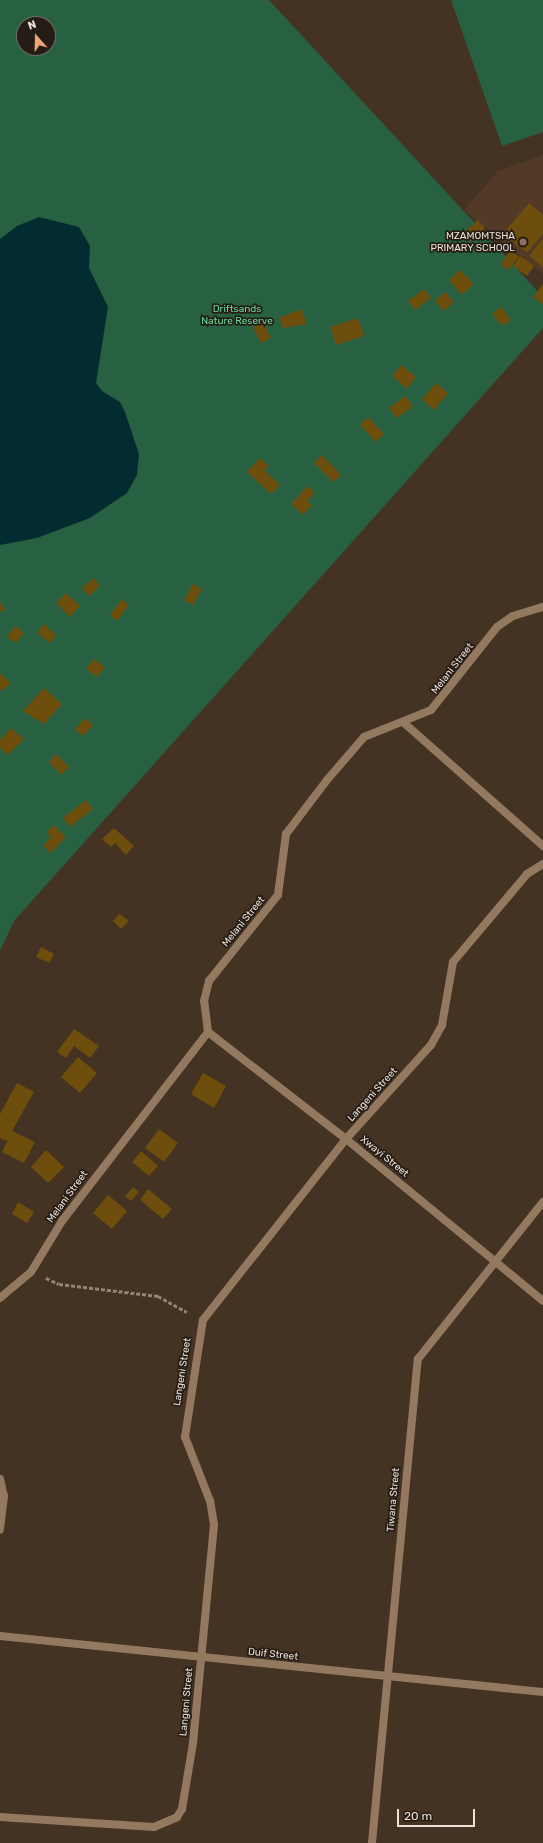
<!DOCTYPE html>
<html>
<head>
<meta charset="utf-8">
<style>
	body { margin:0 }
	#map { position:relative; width:543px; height:1843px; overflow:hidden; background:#443223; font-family:Rubik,sans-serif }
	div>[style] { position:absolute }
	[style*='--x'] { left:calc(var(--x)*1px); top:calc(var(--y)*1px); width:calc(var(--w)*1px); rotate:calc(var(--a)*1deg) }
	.built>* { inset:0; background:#523a27 }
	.green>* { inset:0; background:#286142 }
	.water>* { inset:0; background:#032c30 }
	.building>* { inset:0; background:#6d4e0c }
	.path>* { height:2.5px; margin-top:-1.25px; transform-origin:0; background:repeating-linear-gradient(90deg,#948478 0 4px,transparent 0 6px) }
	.street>* { height:8px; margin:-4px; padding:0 4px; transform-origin:4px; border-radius:4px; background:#92795f }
	.dots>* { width:11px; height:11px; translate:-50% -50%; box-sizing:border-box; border:2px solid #241c15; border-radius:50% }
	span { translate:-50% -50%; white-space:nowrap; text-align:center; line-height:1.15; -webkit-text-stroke:3.5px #241c15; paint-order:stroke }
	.poi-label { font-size:10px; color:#ede1d7 }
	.right { translate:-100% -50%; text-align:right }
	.park-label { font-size:10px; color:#69db9b }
	.street-label { font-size:10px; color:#ede1d7 }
	.north { position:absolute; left:16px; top:16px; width:40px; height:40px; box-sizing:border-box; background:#241c15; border:1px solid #746b63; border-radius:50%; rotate:340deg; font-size:11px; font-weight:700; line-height:16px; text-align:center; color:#ede1d7 }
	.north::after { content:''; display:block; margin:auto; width:14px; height:18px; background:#efa376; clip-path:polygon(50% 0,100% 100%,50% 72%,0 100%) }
	.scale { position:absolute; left:397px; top:1809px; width:78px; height:18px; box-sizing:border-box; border:2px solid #ede1d7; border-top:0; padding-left:5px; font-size:12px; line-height:14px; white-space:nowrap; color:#ede1d7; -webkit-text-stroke:3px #241c15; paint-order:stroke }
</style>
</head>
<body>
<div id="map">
	<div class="built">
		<i style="clip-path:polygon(543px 155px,543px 274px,464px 210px,498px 171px)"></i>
	</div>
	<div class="green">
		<i style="clip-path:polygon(evenodd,0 0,269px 0,543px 297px,543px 328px,14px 921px,0 951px,0 0,24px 24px,48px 24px,48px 48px,24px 48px,24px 24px)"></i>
		<i style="clip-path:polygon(451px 0,543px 0,543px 132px,502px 146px)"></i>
	</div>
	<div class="water">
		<i style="clip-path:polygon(39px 217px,79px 227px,90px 246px,89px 268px,108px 307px,96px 383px,102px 391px,120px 402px,125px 412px,139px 454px,137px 475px,127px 493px,90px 518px,37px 538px,0 545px,0 239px,17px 226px)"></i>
	</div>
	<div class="building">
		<i style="clip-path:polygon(529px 203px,543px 215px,543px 234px,527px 253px,503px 234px)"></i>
		<i style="clip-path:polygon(478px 220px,485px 228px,470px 242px,462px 234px)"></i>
		<i style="clip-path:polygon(543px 239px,543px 267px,529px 256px)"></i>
		<i style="clip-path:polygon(511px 250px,519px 257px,508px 270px,500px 264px)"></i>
		<i style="clip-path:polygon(520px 256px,534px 266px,527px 276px,513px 266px)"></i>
		<i style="clip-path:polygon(460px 270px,474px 284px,462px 295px,449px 280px)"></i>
		<i style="clip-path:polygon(543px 284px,543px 303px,542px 304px,533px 297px)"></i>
		<i style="clip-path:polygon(424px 289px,431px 298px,415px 310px,408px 301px)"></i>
		<i style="clip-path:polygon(445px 292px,454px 302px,444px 311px,435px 301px)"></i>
		<i style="clip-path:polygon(501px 307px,511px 320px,502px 326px,492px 314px)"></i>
		<i style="clip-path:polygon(301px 309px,307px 324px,283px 328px,279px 318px)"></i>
		<i style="clip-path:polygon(358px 318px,364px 336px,336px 345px,330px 327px)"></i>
		<i style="clip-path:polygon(263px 322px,271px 338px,261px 343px,253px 327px)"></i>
		<i style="clip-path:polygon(401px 365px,416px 377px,407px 389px,392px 376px)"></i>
		<i style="clip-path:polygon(436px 383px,448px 393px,434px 410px,422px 399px)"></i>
		<i style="clip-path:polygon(405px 396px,413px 406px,397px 418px,389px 408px)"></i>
		<i style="clip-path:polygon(368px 417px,384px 434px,376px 442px,360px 425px)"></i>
		<i style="clip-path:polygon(322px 455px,341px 475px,333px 482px,314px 463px)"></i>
		<i style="clip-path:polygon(260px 458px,269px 466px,264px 470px,280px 485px,271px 494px,247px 472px)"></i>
		<i style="clip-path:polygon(308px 486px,315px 493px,307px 501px,312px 505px,303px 515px,291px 504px)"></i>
		<i style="clip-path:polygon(94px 578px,100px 586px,89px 596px,82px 588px)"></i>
		<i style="clip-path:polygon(193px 584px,202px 589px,193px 605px,184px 600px)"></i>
		<i style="clip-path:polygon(66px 593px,80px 606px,70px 617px,56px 603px)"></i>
		<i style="clip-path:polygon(122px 599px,129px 605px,117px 621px,110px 615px)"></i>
		<i style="clip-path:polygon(0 602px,5px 609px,0 612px)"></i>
		<i style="clip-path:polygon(44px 624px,56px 635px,50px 643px,37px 633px)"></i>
		<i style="clip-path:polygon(15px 626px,24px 633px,16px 643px,7px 637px)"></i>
		<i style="clip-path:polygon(95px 659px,105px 668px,96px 677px,86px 668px)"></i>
		<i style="clip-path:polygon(0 673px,11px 683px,2px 691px,0 689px)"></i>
		<i style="clip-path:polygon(44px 688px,62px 704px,44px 724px,23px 711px)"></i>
		<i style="clip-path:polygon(85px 718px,93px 725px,83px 736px,75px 729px)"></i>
		<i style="clip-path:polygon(11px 728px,24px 739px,8px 755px,0 748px,0 740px)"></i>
		<i style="clip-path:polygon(56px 754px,69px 767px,61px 775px,49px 762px)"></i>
		<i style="clip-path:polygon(86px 800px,93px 809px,70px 827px,63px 818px)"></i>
		<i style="clip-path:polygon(54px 825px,66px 837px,51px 853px,43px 846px,51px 837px,46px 833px)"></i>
		<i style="clip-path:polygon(114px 828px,134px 846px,126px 855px,115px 843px,111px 847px,102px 839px)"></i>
		<i style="clip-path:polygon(120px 914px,129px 921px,121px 929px,113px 921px)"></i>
		<i style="clip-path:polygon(41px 947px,54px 954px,49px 963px,36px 957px)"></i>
		<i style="clip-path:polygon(74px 1029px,99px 1046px,90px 1058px,74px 1046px,66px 1058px,57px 1052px)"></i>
		<i style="clip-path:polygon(78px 1057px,97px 1073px,80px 1093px,61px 1077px)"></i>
		<i style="clip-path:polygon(203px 1073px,226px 1086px,214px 1108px,191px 1094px)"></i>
		<i style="clip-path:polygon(17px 1083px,34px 1092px,12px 1131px,35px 1142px,24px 1163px,2px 1152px,9px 1138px,7px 1141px,0 1138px,0 1114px)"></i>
		<i style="clip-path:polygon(159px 1129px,178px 1143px,164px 1162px,145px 1148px)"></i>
		<i style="clip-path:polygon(46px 1150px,64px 1167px,48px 1183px,31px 1167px)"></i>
		<i style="clip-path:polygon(141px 1151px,158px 1166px,149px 1176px,132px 1162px)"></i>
		<i style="clip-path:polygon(133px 1187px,139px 1192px,131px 1201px,125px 1196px)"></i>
		<i style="clip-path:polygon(148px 1189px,172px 1209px,163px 1219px,140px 1200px)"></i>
		<i style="clip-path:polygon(108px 1195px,127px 1211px,112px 1229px,93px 1213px)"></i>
		<i style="clip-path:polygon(18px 1202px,34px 1212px,27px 1223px,12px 1214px)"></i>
	</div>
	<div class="path">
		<i style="--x:46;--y:1278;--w:14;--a:25"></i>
		<i style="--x:59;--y:1284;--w:100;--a:6.9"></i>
		<i style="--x:158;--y:1296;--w:33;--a:29"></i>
	</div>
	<div class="street">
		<i style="--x:403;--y:722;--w:187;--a:41.5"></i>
		<i style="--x:208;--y:1032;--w:175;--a:37.8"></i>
		<i style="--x:346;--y:1139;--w:255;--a:39.4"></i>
		<i style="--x:0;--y:1298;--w:40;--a:-40"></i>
		<i style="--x:31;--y:1272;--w:60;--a:-58.7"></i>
		<i style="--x:62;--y:1221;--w:239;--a:-52.3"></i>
		<i style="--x:208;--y:1032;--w:31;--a:-97"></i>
		<i style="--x:204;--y:1001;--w:21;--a:-76"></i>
		<i style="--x:209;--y:981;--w:110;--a:-51.3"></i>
		<i style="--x:278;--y:895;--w:62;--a:-82.5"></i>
		<i style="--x:286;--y:834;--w:68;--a:-52.8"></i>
		<i style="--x:327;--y:780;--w:57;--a:-49.3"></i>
		<i style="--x:364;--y:737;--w:72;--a:-21.9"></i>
		<i style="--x:431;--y:710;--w:106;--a:-51.5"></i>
		<i style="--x:497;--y:627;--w:19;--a:-35"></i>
		<i style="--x:513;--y:616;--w:31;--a:-17"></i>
		<i style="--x:0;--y:1479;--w:17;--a:77"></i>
		<i style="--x:4;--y:1496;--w:34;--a:97"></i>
		<i style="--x:0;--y:1636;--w:546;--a:5.89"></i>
		<i style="--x:0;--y:1817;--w:154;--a:3.7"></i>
		<i style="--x:154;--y:1827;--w:25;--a:-23"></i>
		<i style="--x:177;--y:1817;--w:9;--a:-58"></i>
		<i style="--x:182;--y:1809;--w:67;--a:-80.5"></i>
		<i style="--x:193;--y:1743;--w:219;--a:-84.5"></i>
		<i style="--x:214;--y:1525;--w:24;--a:-99"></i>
		<i style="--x:210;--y:1501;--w:69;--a:-111.3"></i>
		<i style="--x:185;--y:1437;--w:118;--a:-81.3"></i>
		<i style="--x:203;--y:1320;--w:231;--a:-51.7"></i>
		<i style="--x:346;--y:1139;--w:127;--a:-47.9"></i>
		<i style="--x:431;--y:1045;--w:23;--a:-61"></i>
		<i style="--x:442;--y:1025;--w:64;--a:-80.1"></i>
		<i style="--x:453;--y:962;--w:115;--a:-49.9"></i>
		<i style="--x:527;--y:874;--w:19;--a:-32"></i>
		<i style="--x:372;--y:1843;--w:486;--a:-84.6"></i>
		<i style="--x:418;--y:1359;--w:201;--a:-51.5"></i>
	</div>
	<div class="dots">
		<i style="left:523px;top:242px;background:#8d6e63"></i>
	</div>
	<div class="poi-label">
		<span class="right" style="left:515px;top:242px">MZAMOMTSHA<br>PRIMARY SCHOOL</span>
	</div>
	<div class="park-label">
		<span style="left:237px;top:315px">Driftsands<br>Nature Reserve</span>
	</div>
	<div class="street-label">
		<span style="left:453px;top:669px;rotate:-52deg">Melani Street</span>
		<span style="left:244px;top:922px;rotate:-51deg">Melani Street</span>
		<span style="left:373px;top:1095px;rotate:-48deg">Langeni Street</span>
		<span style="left:384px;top:1157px;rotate:39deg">Xwayi Street</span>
		<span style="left:68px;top:1197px;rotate:-54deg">Melani Street</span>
		<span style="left:183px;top:1372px;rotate:-81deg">Langeni Street</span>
		<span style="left:394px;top:1500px;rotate:-85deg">Tiwana Street</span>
		<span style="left:273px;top:1655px;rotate:6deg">Duif Street</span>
		<span style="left:187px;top:1702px;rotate:-85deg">Langeni Street</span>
	</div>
	<div class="north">N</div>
	<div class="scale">20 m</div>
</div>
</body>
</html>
